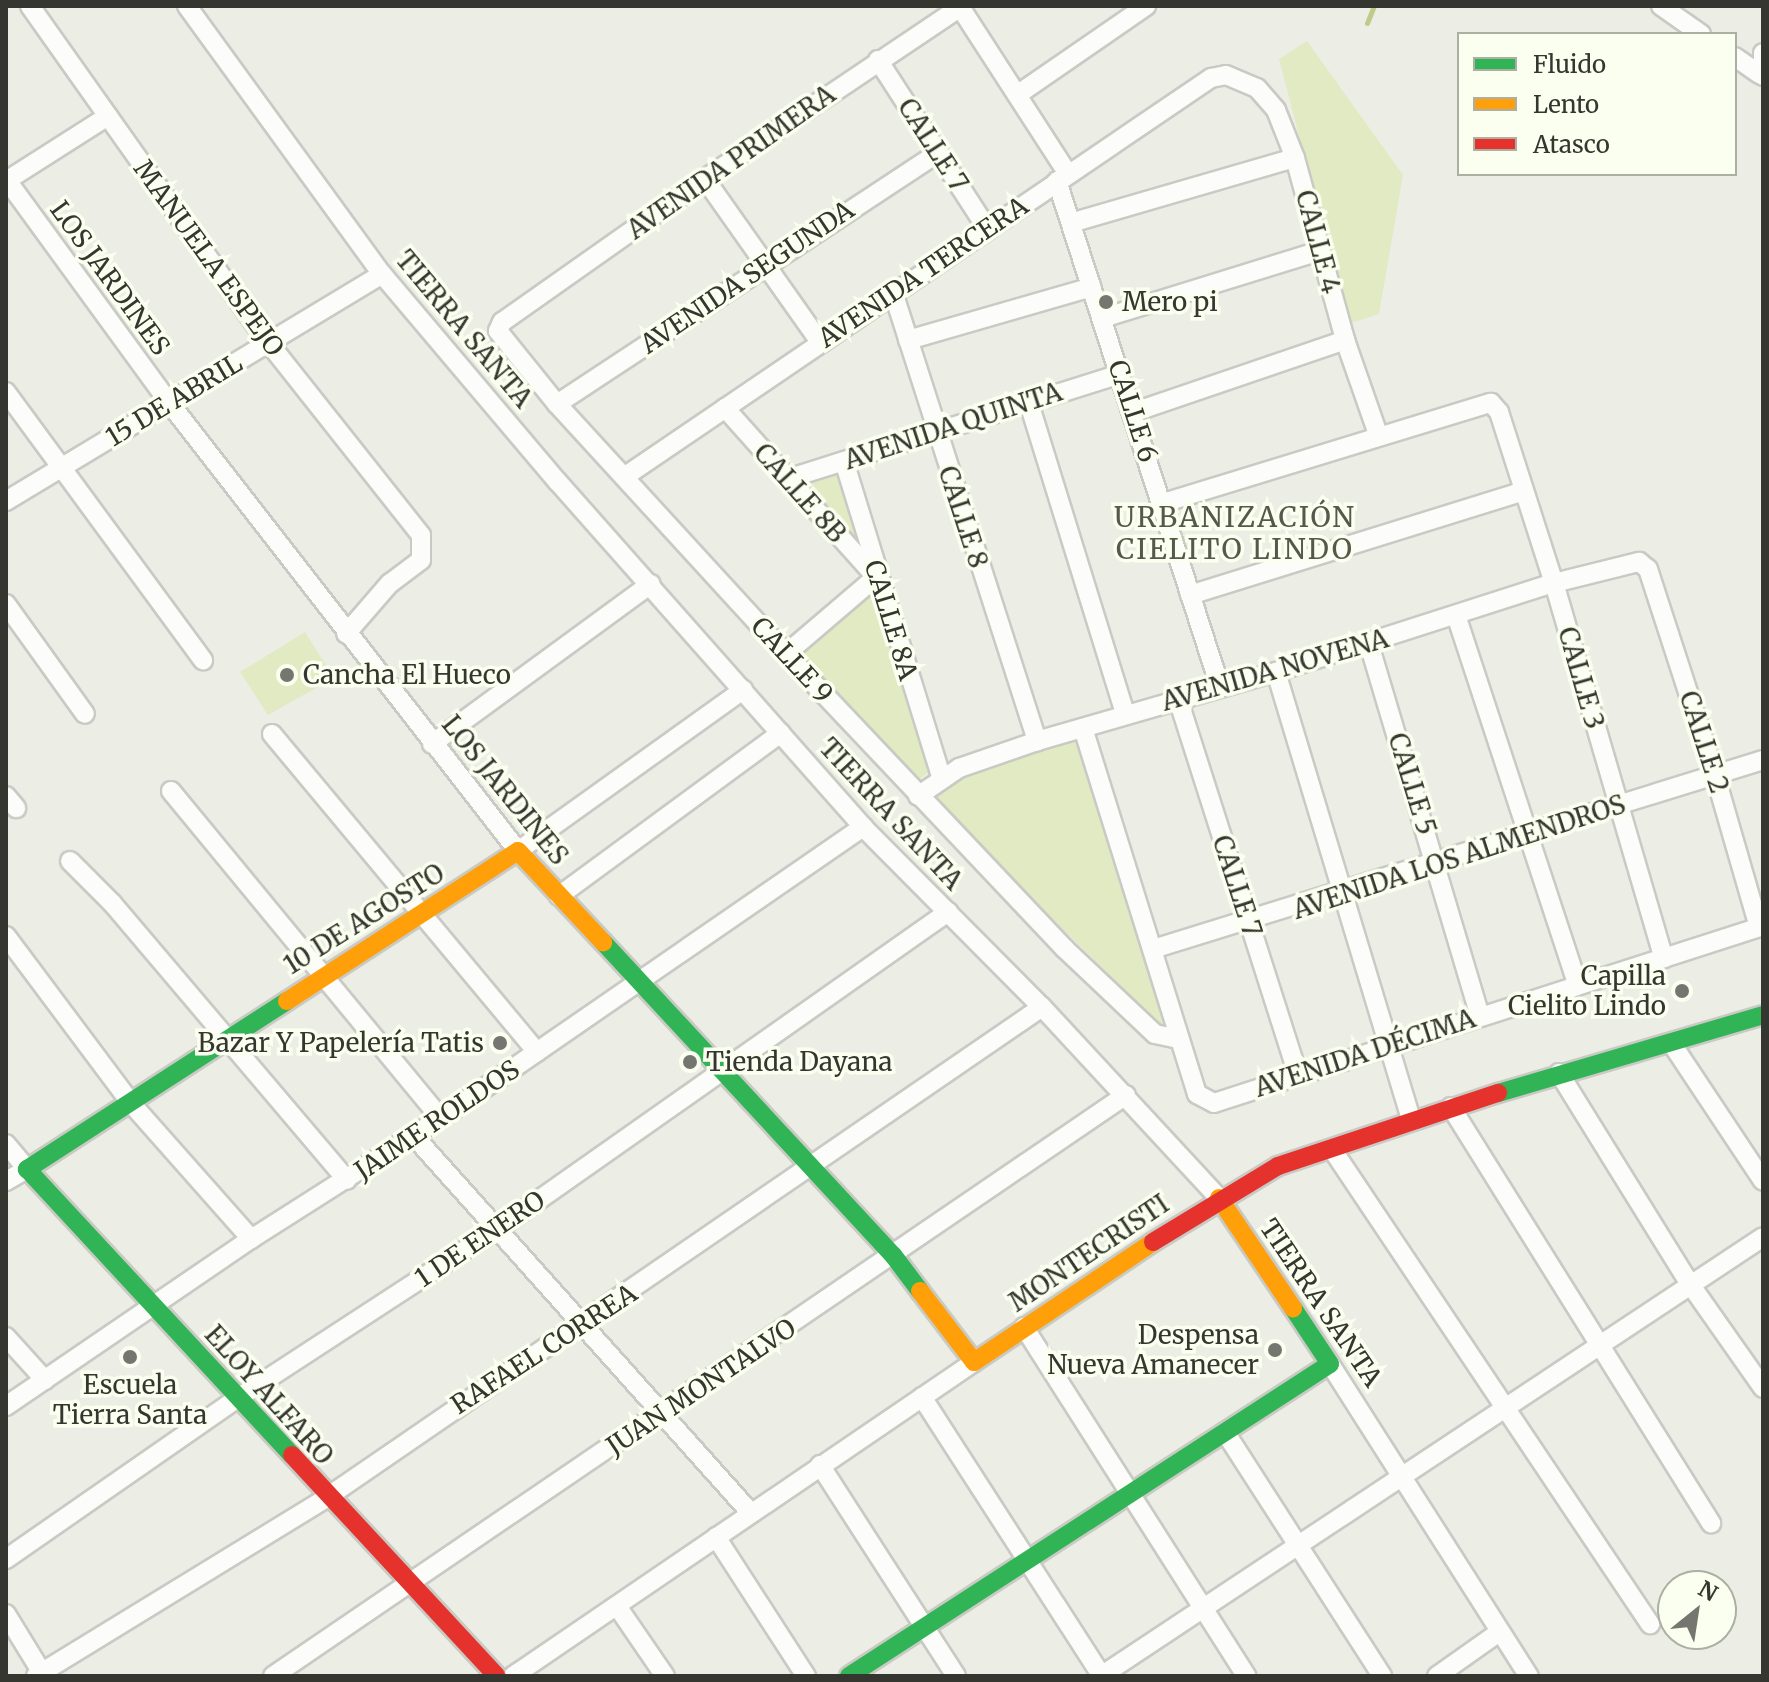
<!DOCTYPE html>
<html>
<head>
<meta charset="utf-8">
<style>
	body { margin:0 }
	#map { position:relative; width:1769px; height:1682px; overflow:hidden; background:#eceee6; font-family:Merriweather,serif }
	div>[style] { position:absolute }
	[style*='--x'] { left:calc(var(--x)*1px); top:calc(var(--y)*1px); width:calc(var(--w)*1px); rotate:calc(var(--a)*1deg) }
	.green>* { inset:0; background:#e1eac3 }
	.stream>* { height:5px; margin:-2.5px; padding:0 2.5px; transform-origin:2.5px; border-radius:2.5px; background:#becb89 }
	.roads { filter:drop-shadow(2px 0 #c9cac4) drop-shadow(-2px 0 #c9cac4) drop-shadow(0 2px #c9cac4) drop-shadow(0 -2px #c9cac4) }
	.street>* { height:18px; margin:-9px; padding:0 9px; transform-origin:9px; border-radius:9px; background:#fcfcfb }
	.fast>* { height:18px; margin:-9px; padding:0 9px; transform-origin:9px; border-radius:9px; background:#30b455 }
	.slow>* { height:18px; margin:-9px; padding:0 9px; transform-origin:9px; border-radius:9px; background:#ff9f0a }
	.jam>* { height:18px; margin:-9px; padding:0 9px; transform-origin:9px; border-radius:9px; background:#e5322d }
	.dots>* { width:22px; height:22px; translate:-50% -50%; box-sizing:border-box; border:4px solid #fbffef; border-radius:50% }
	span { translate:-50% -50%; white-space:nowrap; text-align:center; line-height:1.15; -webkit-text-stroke:7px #fbffef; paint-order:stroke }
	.street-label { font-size:26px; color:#353630 }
	.poi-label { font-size:26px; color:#353630 }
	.left { translate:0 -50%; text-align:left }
	.right { translate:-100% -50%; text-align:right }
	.neighbourhood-label { font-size:28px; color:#55584b; letter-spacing:2px }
	.frame { position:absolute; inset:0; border:8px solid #353630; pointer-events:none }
	.legend { position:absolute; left:1457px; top:32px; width:280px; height:144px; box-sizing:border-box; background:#fbffef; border:2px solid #acafa3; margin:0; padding:10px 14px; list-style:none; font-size:24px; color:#353630 }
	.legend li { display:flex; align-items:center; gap:16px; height:40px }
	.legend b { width:40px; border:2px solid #acafa3 }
	.north { position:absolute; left:1657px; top:1570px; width:80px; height:80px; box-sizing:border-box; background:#fbffef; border:2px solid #acafa3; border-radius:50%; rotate:30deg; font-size:22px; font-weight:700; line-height:32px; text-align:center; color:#353630 }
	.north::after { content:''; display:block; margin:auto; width:28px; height:36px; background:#757670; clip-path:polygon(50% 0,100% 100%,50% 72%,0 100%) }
</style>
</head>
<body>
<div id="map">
	<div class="green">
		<i style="clip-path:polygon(1307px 41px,1403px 175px,1379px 314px,1348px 324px,1279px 59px)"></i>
		<i style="clip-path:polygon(838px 471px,859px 547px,802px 482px)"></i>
		<i style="clip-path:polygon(873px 594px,934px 769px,916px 781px,798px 654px)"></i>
		<i style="clip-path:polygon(305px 632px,334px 678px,268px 715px,240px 672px)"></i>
		<i style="clip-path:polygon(1074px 738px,1094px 793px,1170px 1034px,930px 799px,973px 772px)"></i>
	</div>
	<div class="stream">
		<i style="--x:1367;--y:23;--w:18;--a:-68"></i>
	</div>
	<div class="roads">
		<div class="street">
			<i style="--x:30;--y:6;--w:412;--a:54.7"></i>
			<i style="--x:268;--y:342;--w:246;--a:51.6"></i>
			<i style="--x:421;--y:535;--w:25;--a:90"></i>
			<i style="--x:421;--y:560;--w:39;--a:143"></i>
			<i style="--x:390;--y:583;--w:67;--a:130.8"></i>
			<i style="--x:187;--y:6;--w:331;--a:54"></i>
			<i style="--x:382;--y:274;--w:272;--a:49.8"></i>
			<i style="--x:558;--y:482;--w:460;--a:48.5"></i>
			<i style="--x:863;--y:827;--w:254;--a:45.2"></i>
			<i style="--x:1042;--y:1007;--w:260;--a:47.2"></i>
			<i style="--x:962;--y:6;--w:310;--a:146.1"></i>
			<i style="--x:705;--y:179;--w:248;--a:144.8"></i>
			<i style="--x:502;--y:322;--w:10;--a:114"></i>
			<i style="--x:498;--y:331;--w:94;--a:51.1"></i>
			<i style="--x:557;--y:404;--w:339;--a:47.5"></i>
			<i style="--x:786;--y:654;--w:405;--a:46.6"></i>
			<i style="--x:1064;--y:948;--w:125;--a:43.4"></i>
			<i style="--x:1155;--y:1034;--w:25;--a:12"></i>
			<i style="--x:1661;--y:6;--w:49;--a:35"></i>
			<i style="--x:960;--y:7;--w:199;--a:57.1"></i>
			<i style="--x:1763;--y:53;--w:23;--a:90"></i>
			<i style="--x:1735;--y:57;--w:29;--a:35"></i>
			<i style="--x:878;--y:60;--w:202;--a:57.1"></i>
			<i style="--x:1017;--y:95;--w:157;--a:-34.6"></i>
			<i style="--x:6;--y:179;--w:280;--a:53.9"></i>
			<i style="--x:171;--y:405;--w:565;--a:52.12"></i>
			<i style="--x:518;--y:851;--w:277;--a:-35.6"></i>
			<i style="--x:705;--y:179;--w:199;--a:54.8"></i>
			<i style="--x:6;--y:181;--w:121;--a:-32.5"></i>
			<i style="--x:1057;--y:181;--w:532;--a:72.14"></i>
			<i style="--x:1074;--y:222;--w:230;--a:-16.2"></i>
			<i style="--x:893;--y:292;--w:472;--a:72.2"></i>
			<i style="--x:1103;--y:318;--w:227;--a:-17.2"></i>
			<i style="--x:908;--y:340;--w:191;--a:-16.1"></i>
			<i style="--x:6;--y:392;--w:333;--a:53.7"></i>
			<i style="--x:1028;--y:400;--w:329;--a:72.8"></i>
			<i style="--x:557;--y:404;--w:458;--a:-33.4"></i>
			<i style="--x:725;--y:408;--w:227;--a:48.2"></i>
			<i style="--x:876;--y:577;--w:118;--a:139.5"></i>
			<i style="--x:1134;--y:412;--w:223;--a:-18.8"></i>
			<i style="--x:844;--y:461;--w:331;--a:72.9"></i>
			<i style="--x:624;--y:477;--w:710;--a:-34.21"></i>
			<i style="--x:1211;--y:78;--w:15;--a:-11"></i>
			<i style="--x:1226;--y:75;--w:34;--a:23"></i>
			<i style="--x:1257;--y:88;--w:29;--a:49"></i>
			<i style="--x:1276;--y:110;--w:52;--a:68.4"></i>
			<i style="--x:1295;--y:158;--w:189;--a:74.6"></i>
			<i style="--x:1345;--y:340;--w:100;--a:70.7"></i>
			<i style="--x:787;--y:479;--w:349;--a:-17.5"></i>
			<i style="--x:6;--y:501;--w:439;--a:-31.1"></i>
			<i style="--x:1163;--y:503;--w:343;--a:-17"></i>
			<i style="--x:1491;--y:403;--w:12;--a:48"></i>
			<i style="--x:1499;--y:412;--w:180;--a:72.2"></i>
			<i style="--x:1554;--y:583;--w:391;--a:73.7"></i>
			<i style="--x:1190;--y:595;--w:349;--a:-17.3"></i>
			<i style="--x:6;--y:604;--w:135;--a:54.3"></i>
			<i style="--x:1456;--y:615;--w:388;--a:71.8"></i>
			<i style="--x:1369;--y:644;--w:388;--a:73.4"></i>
			<i style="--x:1276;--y:672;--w:468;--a:73.2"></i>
			<i style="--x:1178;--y:699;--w:392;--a:72.3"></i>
			<i style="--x:1083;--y:728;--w:383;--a:72.7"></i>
			<i style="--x:1197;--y:1094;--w:19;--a:28"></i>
			<i style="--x:1214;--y:1103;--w:577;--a:-17.87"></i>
			<i style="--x:272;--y:734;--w:414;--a:50.2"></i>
			<i style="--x:432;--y:744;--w:271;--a:-36.2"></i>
			<i style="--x:171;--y:791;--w:424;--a:50.5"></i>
			<i style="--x:6;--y:796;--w:16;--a:50"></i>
			<i style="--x:918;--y:796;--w:50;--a:-34.3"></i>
			<i style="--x:959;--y:768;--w:83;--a:-19.1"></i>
			<i style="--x:1037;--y:741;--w:249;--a:-16.1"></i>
			<i style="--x:1276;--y:672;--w:292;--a:-17.8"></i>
			<i style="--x:1554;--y:583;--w:88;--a:-13.9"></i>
			<i style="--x:1639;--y:562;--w:11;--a:38"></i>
			<i style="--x:1648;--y:569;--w:217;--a:72"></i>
			<i style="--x:1715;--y:775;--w:158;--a:73.9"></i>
			<i style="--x:70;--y:861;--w:59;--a:45"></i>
			<i style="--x:112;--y:903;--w:363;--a:49.7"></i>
			<i style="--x:559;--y:896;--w:275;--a:-36.3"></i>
			<i style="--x:6;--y:936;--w:207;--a:53.2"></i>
			<i style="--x:130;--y:1102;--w:183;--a:48.5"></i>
			<i style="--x:1153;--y:949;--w:639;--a:-17.21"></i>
			<i style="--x:1672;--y:1044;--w:164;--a:56.4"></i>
			<i style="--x:1559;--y:1073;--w:248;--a:58.2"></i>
			<i style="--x:1690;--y:1284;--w:127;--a:54.9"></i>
			<i style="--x:1451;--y:1107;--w:491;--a:58"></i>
			<i style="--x:413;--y:1135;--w:506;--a:48.21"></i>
			<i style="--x:6;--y:1144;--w:33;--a:50"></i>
			<i style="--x:27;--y:1169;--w:24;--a:150"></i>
			<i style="--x:1332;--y:1149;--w:572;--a:56.2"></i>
			<i style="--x:1024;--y:1327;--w:414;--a:57.5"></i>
			<i style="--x:6;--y:1337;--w:58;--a:47.8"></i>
			<i style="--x:1330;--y:1364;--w:370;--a:57.5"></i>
			<i style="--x:922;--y:1397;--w:332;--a:57.2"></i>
			<i style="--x:6;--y:1406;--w:297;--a:-34.3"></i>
			<i style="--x:251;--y:1239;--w:225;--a:-32.5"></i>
			<i style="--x:441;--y:1118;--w:513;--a:-34.59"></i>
			<i style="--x:1225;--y:1432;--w:290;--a:57.2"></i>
			<i style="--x:820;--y:1465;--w:251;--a:57.2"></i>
			<i style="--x:716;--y:1537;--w:166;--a:57.1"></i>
			<i style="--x:6;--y:1559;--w:282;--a:-34.8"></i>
			<i style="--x:238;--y:1398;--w:308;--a:-33.1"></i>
			<i style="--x:496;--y:1230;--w:553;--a:-35.13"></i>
			<i style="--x:617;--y:1606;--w:85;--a:55.6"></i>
			<i style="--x:6;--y:1614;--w:73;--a:58.5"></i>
			<i style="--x:36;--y:1676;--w:340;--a:-31.5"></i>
			<i style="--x:326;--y:1498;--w:868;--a:-34.44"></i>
			<i style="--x:273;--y:1676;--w:1032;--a:-34.26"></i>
			<i style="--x:513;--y:1676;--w:558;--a:-34.26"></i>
			<i style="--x:1101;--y:1676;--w:794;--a:-33.55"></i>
			<i style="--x:1437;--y:1676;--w:75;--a:-35.2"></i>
		</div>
		<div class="fast">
			<i style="--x:603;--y:942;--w:427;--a:47.2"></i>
			<i style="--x:893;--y:1255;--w:45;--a:53.1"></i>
			<i style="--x:287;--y:1001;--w:310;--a:147.1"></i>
			<i style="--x:27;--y:1169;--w:390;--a:47.2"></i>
			<i style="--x:1498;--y:1093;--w:276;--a:-16.4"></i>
			<i style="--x:849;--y:1676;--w:573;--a:-32.97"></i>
			<i style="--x:1330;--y:1364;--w:67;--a:-123.5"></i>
		</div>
		<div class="slow">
			<i style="--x:287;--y:1001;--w:275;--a:-33"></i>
			<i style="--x:518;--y:851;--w:125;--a:47"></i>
			<i style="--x:1219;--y:1198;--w:133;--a:56.1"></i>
			<i style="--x:920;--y:1291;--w:89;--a:52.7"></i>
			<i style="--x:974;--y:1362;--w:216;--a:-33.8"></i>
		</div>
		<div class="jam">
			<i style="--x:1153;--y:1242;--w:146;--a:-31.3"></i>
			<i style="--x:1278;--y:1166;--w:232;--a:-18.4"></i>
			<i style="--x:292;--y:1455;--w:301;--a:47.2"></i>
		</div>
	</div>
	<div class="dots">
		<i style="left:1106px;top:302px;background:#757670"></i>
		<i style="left:287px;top:675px;background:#757670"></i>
		<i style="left:1682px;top:991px;background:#757670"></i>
		<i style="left:500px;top:1043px;background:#757670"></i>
		<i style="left:690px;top:1062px;background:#757670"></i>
		<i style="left:1275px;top:1350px;background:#757670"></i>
		<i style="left:130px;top:1357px;background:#757670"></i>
	</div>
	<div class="street-label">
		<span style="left:933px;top:145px;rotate:57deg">CALLE 7</span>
		<span style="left:731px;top:162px;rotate:-35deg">AVENIDA PRIMERA</span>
		<span style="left:1318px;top:242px;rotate:75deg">CALLE 4</span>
		<span style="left:209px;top:258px;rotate:54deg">MANUELA ESPEJO</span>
		<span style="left:923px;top:272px;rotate:-34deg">AVENIDA TERCERA</span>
		<span style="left:747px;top:277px;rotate:-34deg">AVENIDA SEGUNDA</span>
		<span style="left:110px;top:278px;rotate:54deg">LOS JARDINES</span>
		<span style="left:464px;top:329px;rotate:50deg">TIERRA SANTA</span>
		<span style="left:174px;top:400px;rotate:-31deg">15 DE ABRIL</span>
		<span style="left:1133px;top:411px;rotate:72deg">CALLE 6</span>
		<span style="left:953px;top:426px;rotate:-18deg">AVENIDA QUINTA</span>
		<span style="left:800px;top:493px;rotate:48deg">CALLE 8B</span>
		<span style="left:963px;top:517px;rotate:72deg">CALLE 8</span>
		<span style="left:891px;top:620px;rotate:73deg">CALLE 8A</span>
		<span style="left:792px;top:660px;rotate:47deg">CALLE 9</span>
		<span style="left:1275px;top:670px;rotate:-16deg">AVENIDA NOVENA</span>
		<span style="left:1581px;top:678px;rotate:74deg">CALLE 3</span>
		<span style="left:1704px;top:742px;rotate:72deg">CALLE 2</span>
		<span style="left:1412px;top:784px;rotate:73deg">CALLE 5</span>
		<span style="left:505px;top:790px;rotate:51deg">LOS JARDINES</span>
		<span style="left:891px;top:814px;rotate:47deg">TIERRA SANTA</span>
		<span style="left:1459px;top:857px;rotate:-18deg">AVENIDA LOS ALMENDROS</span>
		<span style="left:1237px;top:886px;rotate:72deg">CALLE 7</span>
		<span style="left:364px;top:919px;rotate:-32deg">10 DE AGOSTO</span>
		<span style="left:1365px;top:1053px;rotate:-18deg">AVENIDA DÉCIMA</span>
		<span style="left:437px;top:1120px;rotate:-34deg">JAIME ROLDOS</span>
		<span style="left:480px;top:1239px;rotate:-34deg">1 DE ENERO</span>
		<span style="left:1089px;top:1253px;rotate:-34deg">MONTECRISTI</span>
		<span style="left:1321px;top:1303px;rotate:56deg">TIERRA SANTA</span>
		<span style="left:544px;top:1349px;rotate:-33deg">RAFAEL CORREA</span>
		<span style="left:701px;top:1387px;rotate:-34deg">JUAN MONTALVO</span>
		<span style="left:269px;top:1395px;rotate:48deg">ELOY ALFARO</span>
	</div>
	<div class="poi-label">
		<span class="left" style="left:1122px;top:302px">Mero pi</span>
		<span class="left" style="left:303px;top:675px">Cancha El Hueco</span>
		<span class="right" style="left:1666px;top:991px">Capilla<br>Cielito Lindo</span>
		<span class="right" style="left:484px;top:1043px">Bazar Y Papelería Tatis</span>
		<span class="left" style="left:706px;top:1062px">Tienda Dayana</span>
		<span class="right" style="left:1259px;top:1350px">Despensa<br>Nueva Amanecer</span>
		<span style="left:130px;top:1400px">Escuela<br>Tierra Santa</span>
	</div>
	<div class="neighbourhood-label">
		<span style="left:1235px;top:533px">URBANIZACIÓN<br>CIELITO LINDO</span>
	</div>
	<div class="frame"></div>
	<ul class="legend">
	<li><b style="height:10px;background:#30b455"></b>Fluido</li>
	<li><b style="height:10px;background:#ff9f0a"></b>Lento</li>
	<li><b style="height:10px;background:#e5322d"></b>Atasco</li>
	</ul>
	<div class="north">N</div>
</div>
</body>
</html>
